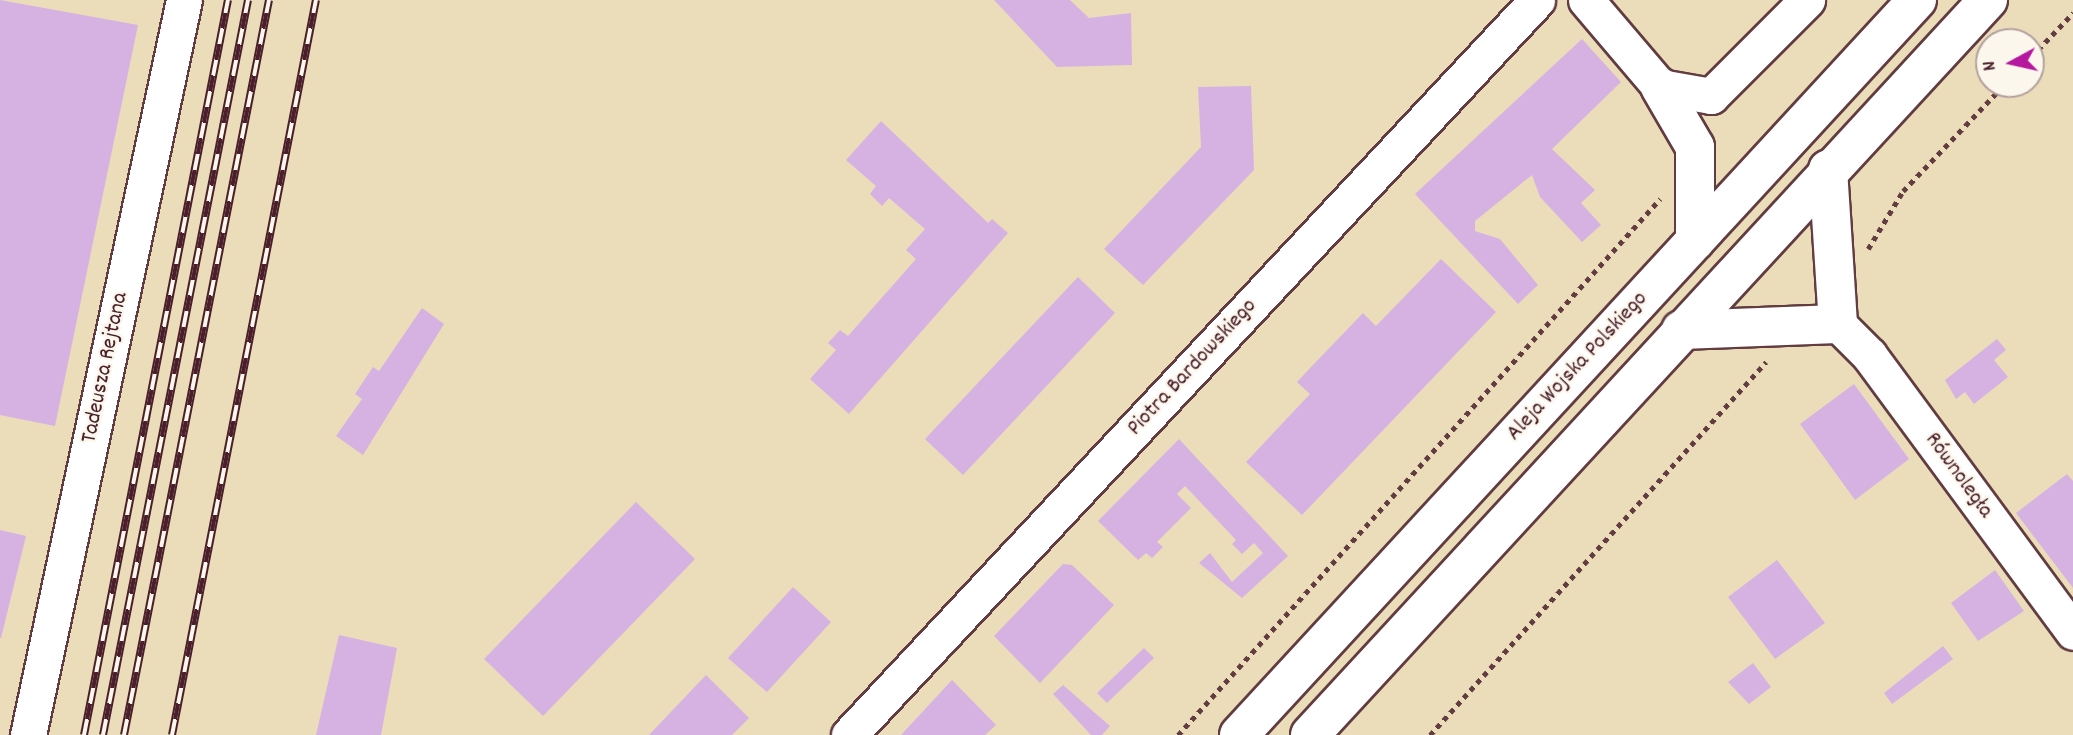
<!DOCTYPE html>
<html>
<head>
<meta charset="utf-8">
<style>
	body { margin:0 }
	#map { position:relative; width:2073px; height:735px; overflow:hidden; background:#ebddb9; font-family:Dekko,sans-serif }
	div>[style] { position:absolute }
	[style*='--x'] { left:calc(var(--x)*1px); top:calc(var(--y)*1px); width:calc(var(--w)*1px); rotate:calc(var(--a)*1deg) }
	.building>* { inset:0; background:#d6b2e2 }
	.path>* { height:4.5px; margin-top:-2.25px; transform-origin:0; background:repeating-linear-gradient(90deg,#623c40 0 5px,transparent 0 10px) }
	.roads { filter:drop-shadow(2px 0 #623c40) drop-shadow(-2px 0 #623c40) drop-shadow(0 2px #623c40) drop-shadow(0 -2px #623c40) }
	.minor>* { height:35px; margin:-17.5px; padding:0 17.5px; transform-origin:17.5px; border-radius:17.5px; background:#fff }
	.major>* { height:38px; margin:-19px; padding:0 19px; transform-origin:19px; border-radius:19px; background:#fff }
	.rail>* { height:8px; margin-top:-4px; transform-origin:0; background:repeating-linear-gradient(90deg,#fbf7ec 0 16px,#4a1f2b 0 32px); box-sizing:border-box; border-block:2px solid #4a1f2b }
	span { translate:-50% -50%; white-space:nowrap; text-align:center; line-height:1.15; -webkit-text-stroke:5px #fbf7ec; paint-order:stroke }
	.street-label { font-size:23px; color:#4a1f2b }
	.north { position:absolute; left:1975px; top:28px; width:70px; height:70px; box-sizing:border-box; background:#fbf7ec; border:2px solid #b4a19f; border-radius:50%; rotate:262deg; font-size:19px; font-weight:700; line-height:28px; text-align:center; color:#4a1f2b }
	.north::after { content:''; display:block; margin:auto; width:24px; height:32px; background:#b5179e; clip-path:polygon(50% 0,100% 100%,50% 72%,0 100%) }
</style>
</head>
<body>
<div id="map">
	<div class="building">
		<i style="clip-path:polygon(0 0,138px 25px,55px 426px,0 415px)"></i>
		<i style="clip-path:polygon(994px 0,1070px 0,1089px 18px,1131px 13px,1132px 65px,1057px 67px)"></i>
		<i style="clip-path:polygon(1582px 39px,1621px 82px,1552px 149px,1595px 190px,1581px 203px,1601px 225px,1582px 242px,1540px 197px,1532px 175px,1475px 221px,1475px 231px,1500px 239px,1538px 285px,1518px 304px,1415px 194px)"></i>
		<i style="clip-path:polygon(1251px 86px,1254px 170px,1143px 285px,1104px 249px,1201px 147px,1198px 87px)"></i>
		<i style="clip-path:polygon(881px 121px,988px 223px,992px 219px,1008px 233px,849px 414px,810px 379px,836px 350px,828px 343px,840px 330px,848px 336px,916px 259px,906px 250px,925px 229px,889px 198px,882px 206px,870px 194px,876px 186px,846px 160px)"></i>
		<i style="clip-path:polygon(1441px 259px,1496px 312px,1302px 515px,1246px 462px,1310px 394px,1297px 382px,1312px 366px,1363px 313px,1376px 326px)"></i>
		<i style="clip-path:polygon(1078px 277px,1115px 313px,963px 475px,925px 439px)"></i>
		<i style="clip-path:polygon(422px 308px,444px 324px,363px 455px,336px 436px,362px 399px,355px 394px,373px 367px,379px 371px)"></i>
		<i style="clip-path:polygon(1997px 339px,2006px 350px,1994px 360px,2008px 377px,1974px 404px,1965px 392px,1956px 399px,1945px 380px)"></i>
		<i style="clip-path:polygon(1854px 384px,1909px 459px,1855px 500px,1800px 424px)"></i>
		<i style="clip-path:polygon(1179px 439px,1288px 556px,1242px 598px,1199px 563px,1210px 553px,1232px 582px,1263px 553px,1254px 543px,1242px 554px,1232px 544px,1236px 540px,1185px 486px,1177px 494px,1191px 508px,1157px 542px,1163px 547px,1152px 558px,1146px 553px,1138px 560px,1098px 521px)"></i>
		<i style="clip-path:polygon(2067px 474px,2073px 481px,2073px 588px,2016px 513px)"></i>
		<i style="clip-path:polygon(636px 502px,695px 559px,543px 716px,484px 659px)"></i>
		<i style="clip-path:polygon(0 530px,26px 536px,1px 638px,0 638px)"></i>
		<i style="clip-path:polygon(1777px 560px,1825px 623px,1775px 659px,1728px 597px)"></i>
		<i style="clip-path:polygon(1063px 564px,1072px 565px,1114px 605px,1040px 683px,994px 636px)"></i>
		<i style="clip-path:polygon(1995px 570px,2024px 611px,1978px 641px,1951px 603px)"></i>
		<i style="clip-path:polygon(793px 587px,831px 622px,767px 692px,728px 658px)"></i>
		<i style="clip-path:polygon(339px 635px,397px 648px,381px 735px,316px 735px)"></i>
		<i style="clip-path:polygon(1943px 646px,1953px 659px,1892px 704px,1884px 693px)"></i>
		<i style="clip-path:polygon(1144px 648px,1154px 658px,1107px 703px,1097px 693px)"></i>
		<i style="clip-path:polygon(1753px 663px,1771px 687px,1749px 704px,1728px 682px)"></i>
		<i style="clip-path:polygon(706px 675px,749px 718px,732px 735px,649px 735px)"></i>
		<i style="clip-path:polygon(952px 680px,996px 725px,985px 735px,901px 735px)"></i>
		<i style="clip-path:polygon(1063px 685px,1110px 726px,1102px 735px,1091px 735px,1053px 694px)"></i>
	</div>
	<div class="path">
		<i style="--x:2031;--y:57;--w:61;--a:-46.3"></i>
		<i style="--x:1868;--y:249;--w:68;--a:-58.9"></i>
		<i style="--x:1903;--y:191;--w:148;--a:-46.4"></i>
		<i style="--x:1178;--y:735;--w:721;--a:-48.04"></i>
		<i style="--x:1430;--y:735;--w:502;--a:-47.99"></i>
	</div>
	<div class="roads">
		<div class="minor">
			<i style="--x:1586;--y:0;--w:114;--a:49.6"></i>
			<i style="--x:1660;--y:87;--w:52;--a:10"></i>
			<i style="--x:1711;--y:96;--w:136;--a:-45"></i>
			<i style="--x:1838;--y:324;--w:44;--a:45"></i>
			<i style="--x:1869;--y:355;--w:344;--a:53.6"></i>
			<i style="--x:28;--y:735;--w:751;--a:-78.02"></i>
			<i style="--x:849;--y:735;--w:1007;--a:-46.89"></i>
		</div>
		<div class="major">
			<i style="--x:1660;--y:87;--w:69;--a:59.7"></i>
			<i style="--x:1695;--y:147;--w:94;--a:90"></i>
			<i style="--x:1681;--y:330;--w:157;--a:-2.2"></i>
			<i style="--x:1838;--y:324;--w:155;--a:-93.7"></i>
			<i style="--x:1239;--y:735;--w:1000;--a:-47.31"></i>
			<i style="--x:1310;--y:735;--w:1000;--a:-47.31"></i>
		</div>
	</div>
	<div class="rail">
		<i style="--x:84;--y:735;--w:749;--a:-78.92"></i>
		<i style="--x:103;--y:735;--w:749;--a:-78.84"></i>
		<i style="--x:124;--y:735;--w:749;--a:-78.84"></i>
		<i style="--x:172;--y:735;--w:749;--a:-78.92"></i>
	</div>
	<div class="street-label">
		<span style="left:1578px;top:367px;rotate:-47deg">Aleja Wojska Polskiego</span>
		<span style="left:106px;top:368px;rotate:-78deg">Tadeusza Rejtana</span>
		<span style="left:1193px;top:368px;rotate:-47deg">Piotra Bardowskiego</span>
		<span style="left:1958px;top:476px;rotate:54deg">Równoległa</span>
	</div>
	<div class="north">N</div>
</div>
</body>
</html>
